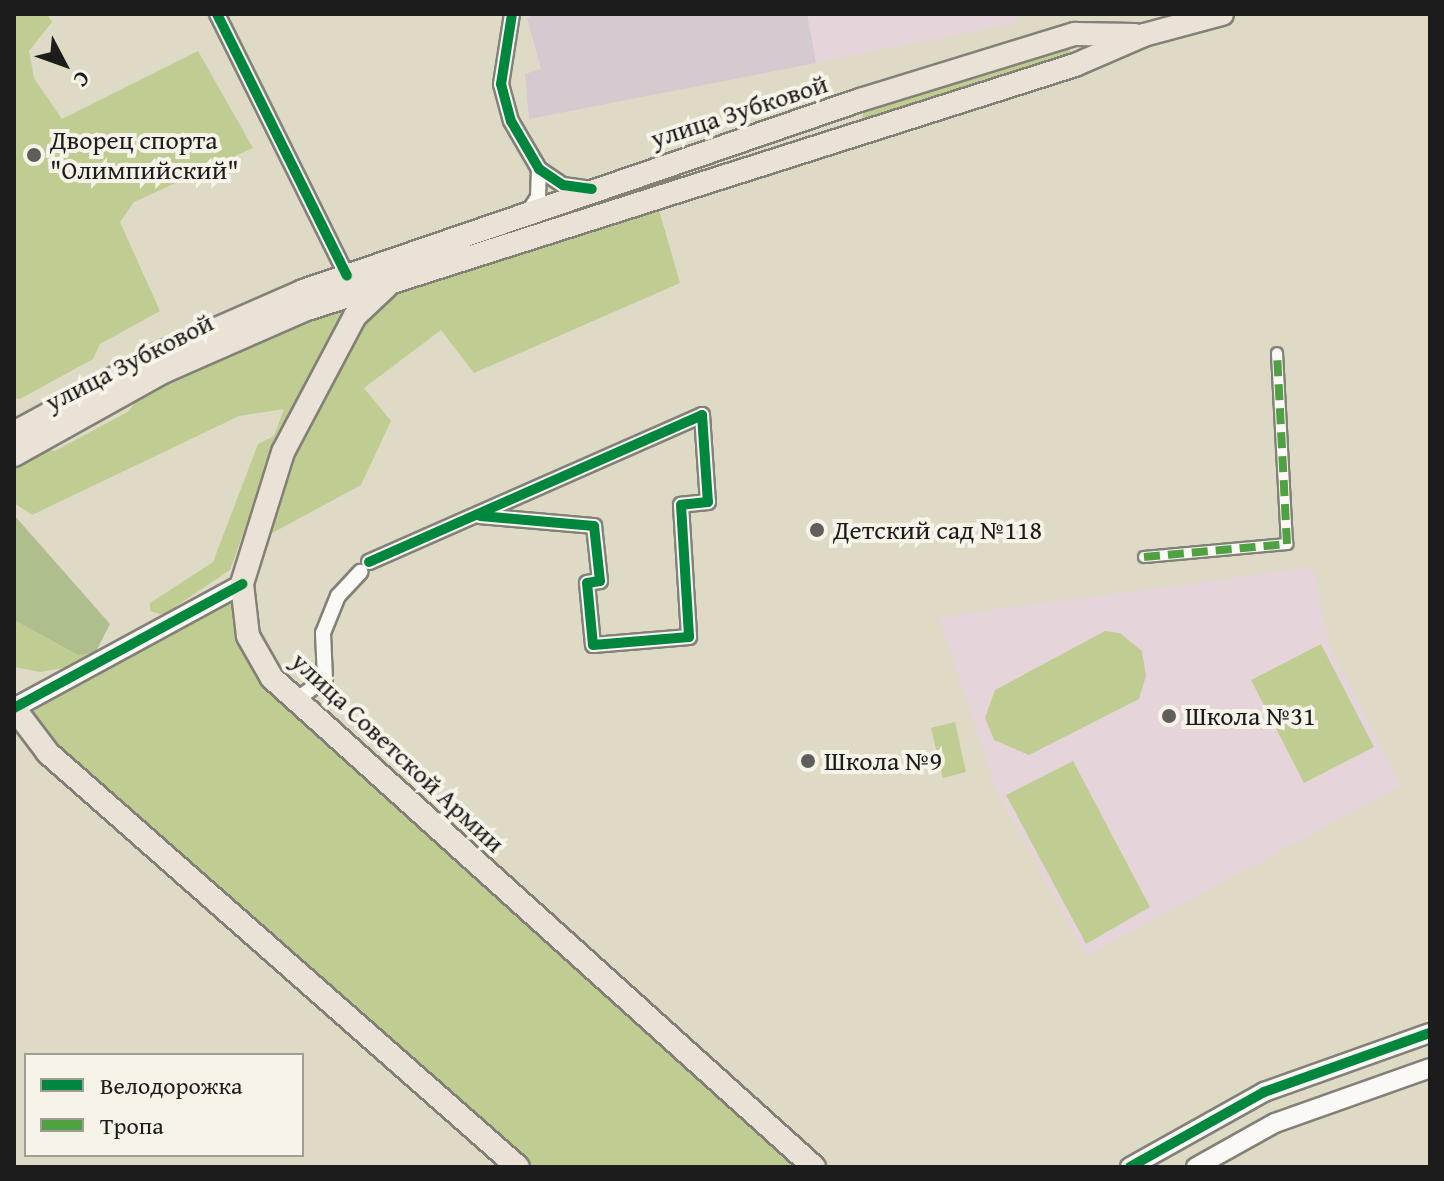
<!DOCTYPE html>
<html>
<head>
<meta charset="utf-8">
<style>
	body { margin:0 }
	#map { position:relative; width:1444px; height:1181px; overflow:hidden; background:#dedac6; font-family:"Gentium Book Plus",serif }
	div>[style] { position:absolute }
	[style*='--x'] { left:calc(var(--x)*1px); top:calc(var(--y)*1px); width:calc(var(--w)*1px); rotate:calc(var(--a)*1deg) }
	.built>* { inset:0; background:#e5d5db }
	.industrial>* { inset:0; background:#d3cbcf }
	.green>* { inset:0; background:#c0cd92 }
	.forest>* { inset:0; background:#aebe8c }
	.roads { filter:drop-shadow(2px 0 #838177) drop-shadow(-2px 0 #838177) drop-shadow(0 2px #838177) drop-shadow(0 -2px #838177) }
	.pedestrian>* { height:10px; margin:-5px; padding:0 5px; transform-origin:5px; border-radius:5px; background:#faf9f6 }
	.minor>* { height:14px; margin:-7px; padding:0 7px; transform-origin:7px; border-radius:7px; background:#faf9f6 }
	.tertiary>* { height:18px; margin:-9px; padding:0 9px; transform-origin:9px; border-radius:9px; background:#faf9f6 }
	.primary>* { height:22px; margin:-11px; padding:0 11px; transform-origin:11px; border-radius:11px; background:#eae2d6 }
	.quiet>* { height:8px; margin-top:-4px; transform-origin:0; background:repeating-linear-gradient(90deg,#4fa141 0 16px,transparent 0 24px) }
	.cycleway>* { height:10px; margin:-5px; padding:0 5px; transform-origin:5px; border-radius:5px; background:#00873e }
	.dots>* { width:22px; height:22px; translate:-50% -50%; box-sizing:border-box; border:4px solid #f7f3e8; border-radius:50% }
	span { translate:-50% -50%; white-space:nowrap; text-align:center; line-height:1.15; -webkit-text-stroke:8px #f7f3e8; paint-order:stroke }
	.street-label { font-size:26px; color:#1c1c1c }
	.poi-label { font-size:26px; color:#1c1c1c }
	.left { translate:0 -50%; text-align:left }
	.frame { position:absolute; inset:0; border:16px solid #1c1c1c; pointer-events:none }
	.legend { position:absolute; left:24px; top:1053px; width:280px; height:104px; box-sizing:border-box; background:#f7f3e8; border:2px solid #9f9d96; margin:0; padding:10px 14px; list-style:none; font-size:24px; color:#1c1c1c }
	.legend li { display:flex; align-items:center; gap:16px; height:40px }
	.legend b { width:40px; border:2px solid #9f9d96 }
	.north { position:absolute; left:24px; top:24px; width:80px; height:80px; -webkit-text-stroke:6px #f7f3e8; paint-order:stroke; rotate:131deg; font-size:22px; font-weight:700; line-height:32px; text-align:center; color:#1c1c1c }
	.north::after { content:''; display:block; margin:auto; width:28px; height:36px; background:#1c1c1c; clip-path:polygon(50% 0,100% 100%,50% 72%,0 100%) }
</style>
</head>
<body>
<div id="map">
	<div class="built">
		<i style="clip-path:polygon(807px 14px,1016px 14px,1018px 23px,816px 63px)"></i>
		<i style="clip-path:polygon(1313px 567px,1330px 647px,1401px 786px,1086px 956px,996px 789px,939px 617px)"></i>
	</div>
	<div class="industrial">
		<i style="clip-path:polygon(537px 14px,807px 14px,816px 63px,529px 119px,525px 74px,541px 69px,527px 18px)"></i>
	</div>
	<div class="green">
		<i style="clip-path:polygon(14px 14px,47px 14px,52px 22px,29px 51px,34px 78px,62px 119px,198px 51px,253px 148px,134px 202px,120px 222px,160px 311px,100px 344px,93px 359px,20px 399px,14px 398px)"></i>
		<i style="clip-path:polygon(1068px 47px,1072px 55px,871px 122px,862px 117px,866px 106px)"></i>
		<i style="clip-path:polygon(653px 180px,647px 190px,394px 274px,392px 267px)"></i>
		<i style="clip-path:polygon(659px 210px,680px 283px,474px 373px,441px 330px,364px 388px,391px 421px,361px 485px,263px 538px,292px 456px,363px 323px,397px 288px)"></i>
		<i style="clip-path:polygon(346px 313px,274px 448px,230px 570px,163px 615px,150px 611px,150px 603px,213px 562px,258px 444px,274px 436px,284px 409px,239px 416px,32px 515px,14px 503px,14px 469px,44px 449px,55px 451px,129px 411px,140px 395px,270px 333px,317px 314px)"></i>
		<i style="clip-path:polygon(234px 599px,239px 639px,800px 1167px,533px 1167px,49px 745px,30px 713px)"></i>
		<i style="clip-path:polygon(14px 620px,78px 655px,95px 653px,68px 667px,40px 672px,14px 667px)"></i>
		<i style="clip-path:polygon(1105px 631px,1120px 633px,1142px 651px,1146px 676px,1139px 699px,1029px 755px,994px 740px,985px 718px,995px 690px)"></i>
		<i style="clip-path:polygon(1321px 644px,1374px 747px,1304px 783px,1251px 680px)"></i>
		<i style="clip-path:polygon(955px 722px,966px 772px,943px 778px,931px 728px)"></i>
		<i style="clip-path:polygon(1073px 761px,1150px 907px,1086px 944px,1006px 795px)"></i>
	</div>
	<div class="forest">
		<i style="clip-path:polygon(14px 515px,110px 624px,95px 653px,78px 655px,14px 620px)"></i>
	</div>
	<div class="roads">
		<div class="pedestrian">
			<i style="--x:1144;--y:557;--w:144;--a:-5.2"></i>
			<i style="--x:1287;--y:544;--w:191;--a:-93"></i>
		</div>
		<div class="minor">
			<i style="--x:217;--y:14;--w:292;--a:63.6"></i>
			<i style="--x:512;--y:14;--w:71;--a:98.9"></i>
			<i style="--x:501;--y:84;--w:38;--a:75"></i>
			<i style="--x:511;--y:121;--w:56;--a:59.7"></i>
			<i style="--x:539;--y:169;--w:29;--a:34"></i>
			<i style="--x:563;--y:185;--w:29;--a:8"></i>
			<i style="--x:529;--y:211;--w:17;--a:-57"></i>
			<i style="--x:538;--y:197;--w:28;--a:-88"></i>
			<i style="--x:369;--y:562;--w:364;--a:-23.8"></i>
			<i style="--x:702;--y:415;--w:87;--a:86.1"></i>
			<i style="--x:708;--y:502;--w:27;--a:174"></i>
			<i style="--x:681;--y:505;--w:132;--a:86.5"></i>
			<i style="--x:689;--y:637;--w:96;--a:175.2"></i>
			<i style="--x:593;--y:645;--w:62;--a:-95.5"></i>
			<i style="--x:587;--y:583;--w:13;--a:-9"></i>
			<i style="--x:600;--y:581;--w:55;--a:-96.2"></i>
			<i style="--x:594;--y:526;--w:114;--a:-175"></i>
			<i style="--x:296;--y:700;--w:36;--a:-36"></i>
			<i style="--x:325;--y:679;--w:46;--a:-92.5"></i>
			<i style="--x:323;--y:633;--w:40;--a:-68"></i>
			<i style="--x:338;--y:596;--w:33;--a:-47"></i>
		</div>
		<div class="tertiary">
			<i style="--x:14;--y:708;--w:260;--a:-28.5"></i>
			<i style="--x:1130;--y:1167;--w:154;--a:-29.2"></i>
			<i style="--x:1264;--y:1092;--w:176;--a:-19.6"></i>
			<i style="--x:1196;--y:1167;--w:90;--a:-29.1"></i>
			<i style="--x:1275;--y:1123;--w:164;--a:-19.5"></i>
		</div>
		<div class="primary">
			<i style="--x:387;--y:286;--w:44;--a:136.8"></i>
			<i style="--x:355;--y:316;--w:154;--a:117.9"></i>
			<i style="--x:283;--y:452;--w:138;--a:107.3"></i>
			<i style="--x:242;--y:584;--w:52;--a:83.4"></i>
			<i style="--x:248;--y:636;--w:48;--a:60.3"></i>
			<i style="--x:272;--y:678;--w:730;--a:42.06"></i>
			<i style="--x:14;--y:433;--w:161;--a:-28.6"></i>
			<i style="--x:155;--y:356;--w:162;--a:-23.7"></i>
			<i style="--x:303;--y:291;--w:589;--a:-18.93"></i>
			<i style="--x:860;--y:100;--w:225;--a:-17.1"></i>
			<i style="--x:1075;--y:34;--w:60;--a:1"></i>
			<i style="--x:14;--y:455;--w:171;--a:-29.1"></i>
			<i style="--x:163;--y:372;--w:154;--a:-23.7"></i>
			<i style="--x:304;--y:310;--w:809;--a:-17.63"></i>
			<i style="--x:1075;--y:65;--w:75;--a:-23.5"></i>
			<i style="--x:1144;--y:35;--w:81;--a:-15.1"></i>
			<i style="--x:14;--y:708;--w:56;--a:52.9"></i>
			<i style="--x:48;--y:753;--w:626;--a:41.38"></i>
		</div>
	</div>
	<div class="quiet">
		<i style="--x:1144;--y:557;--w:144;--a:-5.2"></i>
		<i style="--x:1287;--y:544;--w:191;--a:-93"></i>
	</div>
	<div class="cycleway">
		<i style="--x:217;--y:14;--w:292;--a:63.6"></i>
		<i style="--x:512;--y:14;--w:71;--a:98.9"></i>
		<i style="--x:501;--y:84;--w:38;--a:75"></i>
		<i style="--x:511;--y:121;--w:56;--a:59.7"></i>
		<i style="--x:539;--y:169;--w:29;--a:34"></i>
		<i style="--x:563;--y:185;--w:29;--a:8"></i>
		<i style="--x:369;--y:562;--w:364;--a:-23.8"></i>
		<i style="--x:702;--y:415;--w:87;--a:86.1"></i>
		<i style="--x:708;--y:502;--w:27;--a:174"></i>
		<i style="--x:681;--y:505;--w:132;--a:86.5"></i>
		<i style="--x:689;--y:637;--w:96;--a:175.2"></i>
		<i style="--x:593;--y:645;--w:62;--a:-95.5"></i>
		<i style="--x:587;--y:583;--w:13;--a:-9"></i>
		<i style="--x:600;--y:581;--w:55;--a:-96.2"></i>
		<i style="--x:594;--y:526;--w:114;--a:-175"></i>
		<i style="--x:14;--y:708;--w:260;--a:-28.5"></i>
		<i style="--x:1130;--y:1167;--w:154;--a:-29.2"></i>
		<i style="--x:1264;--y:1092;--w:176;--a:-19.6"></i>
	</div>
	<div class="dots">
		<i style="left:34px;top:155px;background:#605e58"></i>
		<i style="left:817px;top:530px;background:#605e58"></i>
		<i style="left:1169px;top:716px;background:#605e58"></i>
		<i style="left:808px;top:761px;background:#605e58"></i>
	</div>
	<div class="street-label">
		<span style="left:739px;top:111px;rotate:-18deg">улица Зубковой</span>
		<span style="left:129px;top:362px;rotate:-27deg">улица Зубковой</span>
		<span style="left:398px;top:752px;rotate:43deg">улица Советской Армии</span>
	</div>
	<div class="poi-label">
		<span class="left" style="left:50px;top:155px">Дворец спорта<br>"Олимпийский"</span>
		<span class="left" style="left:833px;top:530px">Детский сад №118</span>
		<span class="left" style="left:1185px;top:716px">Школа №31</span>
		<span class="left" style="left:824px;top:761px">Школа №9</span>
	</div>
	<div class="frame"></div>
	<ul class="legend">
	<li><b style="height:10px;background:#00873e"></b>Велодорожка</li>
	<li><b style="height:10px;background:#4fa141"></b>Тропа</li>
	</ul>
	<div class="north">С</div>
</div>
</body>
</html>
